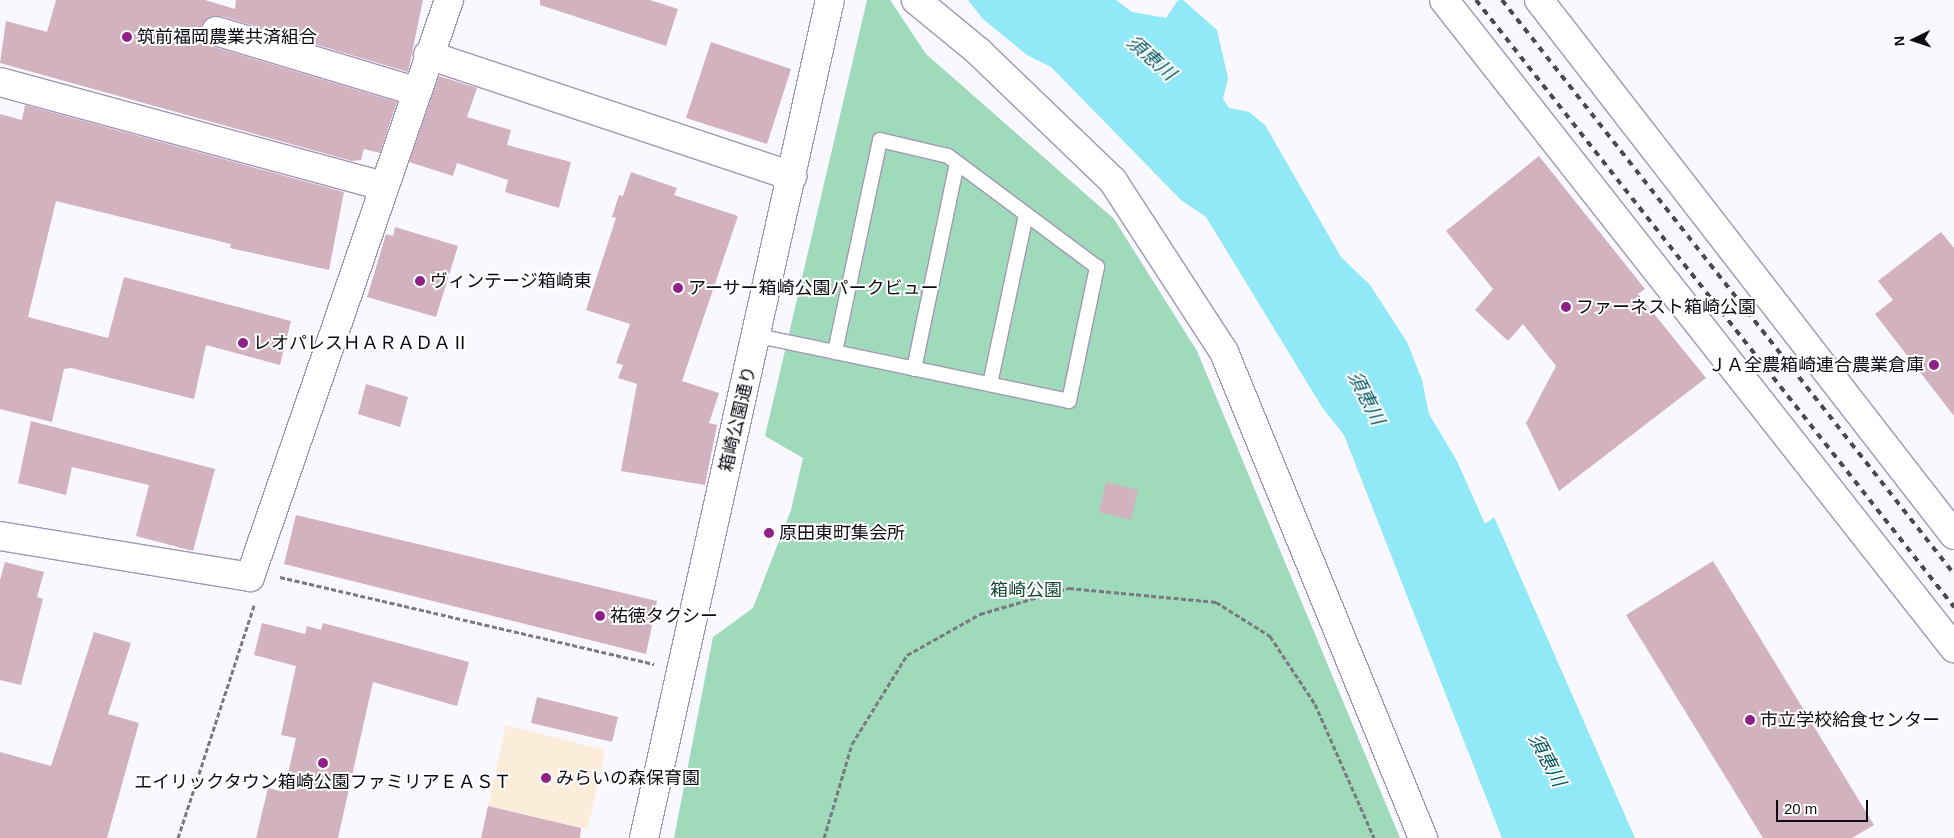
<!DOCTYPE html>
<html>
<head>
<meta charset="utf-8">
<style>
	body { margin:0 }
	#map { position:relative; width:1954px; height:838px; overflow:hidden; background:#f9f8fe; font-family:Arial,"Noto Sans JP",sans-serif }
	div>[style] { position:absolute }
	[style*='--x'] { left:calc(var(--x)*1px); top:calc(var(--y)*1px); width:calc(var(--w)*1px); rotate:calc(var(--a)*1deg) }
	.education>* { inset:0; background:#fcecda }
	.green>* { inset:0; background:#9fdaba }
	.water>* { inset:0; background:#91e8f7 }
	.building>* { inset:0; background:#d3b2c0 }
	.path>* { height:3px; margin-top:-1.5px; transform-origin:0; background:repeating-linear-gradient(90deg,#7a7880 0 5px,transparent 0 7.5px) }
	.roads { filter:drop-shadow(1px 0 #a197b4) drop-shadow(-1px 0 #a197b4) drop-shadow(0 1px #a197b4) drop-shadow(0 -1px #a197b4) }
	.service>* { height:14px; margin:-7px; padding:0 7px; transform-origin:7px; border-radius:7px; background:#fff }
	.minor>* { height:28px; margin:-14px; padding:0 14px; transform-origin:14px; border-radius:14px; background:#fff }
	.tertiary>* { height:28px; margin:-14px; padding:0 14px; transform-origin:14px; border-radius:14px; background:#fff }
	.rail>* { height:4px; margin-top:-2px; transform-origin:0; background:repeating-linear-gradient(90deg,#4a4851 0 6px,transparent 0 12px) }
	.dots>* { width:14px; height:14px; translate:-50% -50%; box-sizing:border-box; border:2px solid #fff; border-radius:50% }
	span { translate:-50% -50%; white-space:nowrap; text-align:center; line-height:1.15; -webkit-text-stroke:4px #fff; paint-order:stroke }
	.poi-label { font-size:18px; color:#0d0a14 }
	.left { translate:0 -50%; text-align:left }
	.right { translate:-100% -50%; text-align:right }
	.street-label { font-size:18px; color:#0d0a14 }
	.park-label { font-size:18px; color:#154a33 }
	.water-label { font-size:19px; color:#01535e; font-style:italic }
	.north { position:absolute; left:1889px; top:15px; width:50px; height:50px; -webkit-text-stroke:4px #fff; paint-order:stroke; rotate:266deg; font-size:14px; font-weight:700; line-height:20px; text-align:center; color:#0d0a14 }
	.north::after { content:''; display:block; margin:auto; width:18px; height:22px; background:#0d0a14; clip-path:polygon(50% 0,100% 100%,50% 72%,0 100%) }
	.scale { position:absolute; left:1776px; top:800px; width:92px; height:22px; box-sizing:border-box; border:2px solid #0d0a14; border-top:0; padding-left:6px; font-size:15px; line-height:18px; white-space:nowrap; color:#0d0a14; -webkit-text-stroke:4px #fff; paint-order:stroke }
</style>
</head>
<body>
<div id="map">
	<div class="education">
		<i style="clip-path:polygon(506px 725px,605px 750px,588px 829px,488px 806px)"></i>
	</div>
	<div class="green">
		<i style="clip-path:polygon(867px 0,890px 0,926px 54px,1114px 219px,1197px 351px,1400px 838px,674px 838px,713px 637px,753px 608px,791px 510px,803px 458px,765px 436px)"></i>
	</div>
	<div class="water">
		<i style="clip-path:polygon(968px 0,1116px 0,1132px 12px,1166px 18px,1178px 0,1183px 0,1217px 30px,1228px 78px,1223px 99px,1229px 108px,1249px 112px,1265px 125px,1341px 257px,1370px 285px,1407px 342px,1422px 380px,1429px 414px,1457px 461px,1485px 524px,1494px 517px,1635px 838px,1502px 838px,1344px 435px,1322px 407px,1206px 217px,1181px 200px,1051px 67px,1027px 55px,983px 19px)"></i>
	</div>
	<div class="building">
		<i style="clip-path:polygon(56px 0,205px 0,235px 9px,236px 0,423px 0,408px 72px,221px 16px,212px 16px,201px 26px,201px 35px,211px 46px,397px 102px,380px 153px,364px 149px,361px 160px,352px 161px,0 63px,6px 21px,47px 32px)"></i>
		<i style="clip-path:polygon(540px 0,650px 0,678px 9px,666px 46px,540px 5px)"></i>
		<i style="clip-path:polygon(711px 42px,791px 69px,767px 144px,686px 118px)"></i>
		<i style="clip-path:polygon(439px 76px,477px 88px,467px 117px,511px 130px,507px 145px,571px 162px,559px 208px,505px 192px,508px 180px,457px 163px,453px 176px,409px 162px)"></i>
		<i style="clip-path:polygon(25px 105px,344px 192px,329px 270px,230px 248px,231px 244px,56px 201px,28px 317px,108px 338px,124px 277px,291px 321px,280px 365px,206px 345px,194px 399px,71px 368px,64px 369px,52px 422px,0 409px,0 114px,22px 120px)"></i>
		<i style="clip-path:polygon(1539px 156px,1645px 289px,1638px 294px,1706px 378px,1559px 491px,1526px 423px,1556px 366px,1523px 324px,1508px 341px,1475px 310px,1493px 289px,1446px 231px)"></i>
		<i style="clip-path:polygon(631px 172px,677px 188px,674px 195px,738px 216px,682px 381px,719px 393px,709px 423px,717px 425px,705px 485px,621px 471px,637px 384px,618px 378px,623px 365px,616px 363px,630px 324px,586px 310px,616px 218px,612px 217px,619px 195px,623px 196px)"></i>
		<i style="clip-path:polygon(395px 227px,458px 246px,436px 317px,367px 297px,386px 234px,393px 236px)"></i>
		<i style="clip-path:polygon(1941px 232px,1954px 248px,1954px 416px,1875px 314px,1893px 300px,1878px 281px)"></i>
		<i style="clip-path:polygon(366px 384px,408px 397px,400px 427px,358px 414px)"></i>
		<i style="clip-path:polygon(31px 421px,215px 469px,193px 551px,136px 536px,149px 485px,72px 467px,66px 495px,18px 483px)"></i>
		<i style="clip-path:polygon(1106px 482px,1138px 490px,1131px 520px,1099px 512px)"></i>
		<i style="clip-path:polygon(296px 515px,657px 601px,646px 654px,284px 564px)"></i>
		<i style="clip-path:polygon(1713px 561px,1874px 825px,1852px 838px,1763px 838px,1626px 615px)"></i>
		<i style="clip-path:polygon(5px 562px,44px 572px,37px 597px,43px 599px,21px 685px,0 680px,0 580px)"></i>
		<i style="clip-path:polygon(262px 623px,305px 634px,307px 626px,321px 630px,323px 623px,469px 662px,457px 706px,373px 682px,338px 838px,256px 838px,268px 788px,284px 792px,296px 738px,281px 735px,296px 666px,254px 655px)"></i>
		<i style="clip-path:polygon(94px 632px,131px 643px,108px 714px,139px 723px,107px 838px,0 838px,0 752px,51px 766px)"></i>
		<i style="clip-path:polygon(537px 697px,618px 717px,612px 742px,531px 723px)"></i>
		<i style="clip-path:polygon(488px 806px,581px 828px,580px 838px,481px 838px)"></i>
	</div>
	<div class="path">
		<i style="--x:280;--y:577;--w:384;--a:13.1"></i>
		<i style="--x:178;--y:838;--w:245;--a:-71.9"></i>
		<i style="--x:824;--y:838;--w:98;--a:-73.4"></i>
		<i style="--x:852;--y:744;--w:105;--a:-58.3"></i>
		<i style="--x:907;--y:655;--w:84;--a:-29.3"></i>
		<i style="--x:980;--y:614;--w:93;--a:-16.3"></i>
		<i style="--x:1069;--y:588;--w:148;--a:5.4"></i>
		<i style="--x:1216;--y:602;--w:64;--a:32.2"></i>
		<i style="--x:1270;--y:636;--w:82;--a:56.5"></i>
		<i style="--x:1315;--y:704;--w:146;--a:66.2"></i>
	</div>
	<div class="roads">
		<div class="service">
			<i style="--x:758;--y:336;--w:79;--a:11.7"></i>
			<i style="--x:835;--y:352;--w:239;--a:11.8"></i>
			<i style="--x:1069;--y:401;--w:137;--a:-78.2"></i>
			<i style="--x:1097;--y:267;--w:186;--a:-143.3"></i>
			<i style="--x:948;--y:156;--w:70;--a:-166.8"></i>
			<i style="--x:880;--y:140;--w:217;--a:102"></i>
			<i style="--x:914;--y:369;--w:210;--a:-78.2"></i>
			<i style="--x:990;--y:384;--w:173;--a:-78"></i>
		</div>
		<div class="minor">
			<i style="--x:916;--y:0;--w:82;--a:39.5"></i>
			<i style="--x:979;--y:52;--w:186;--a:43.9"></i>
			<i style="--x:1113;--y:181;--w:204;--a:57"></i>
			<i style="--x:1224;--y:352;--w:525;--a:67.73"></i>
			<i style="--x:1444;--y:0;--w:825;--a:51.8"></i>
			<i style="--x:1539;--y:0;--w:677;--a:52.2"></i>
			<i style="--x:216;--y:31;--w:208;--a:16.8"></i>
			<i style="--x:428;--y:55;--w:384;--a:18.4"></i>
			<i style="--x:0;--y:82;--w:397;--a:15.2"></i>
			<i style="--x:0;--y:536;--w:253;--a:9.3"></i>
			<i style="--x:250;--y:577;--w:610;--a:-70.97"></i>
		</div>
		<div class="tertiary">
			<i style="--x:644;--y:838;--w:858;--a:-77.49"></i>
		</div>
	</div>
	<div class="rail">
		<i style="--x:1476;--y:0;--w:773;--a:51.78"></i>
		<i style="--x:1502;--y:0;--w:731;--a:51.78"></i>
	</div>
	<div class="dots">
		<i style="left:127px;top:37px;background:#8e2184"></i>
		<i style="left:420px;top:281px;background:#8e2184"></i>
		<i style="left:678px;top:288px;background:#8e2184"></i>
		<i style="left:1566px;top:307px;background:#8e2184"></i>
		<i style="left:243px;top:343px;background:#8e2184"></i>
		<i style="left:1934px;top:365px;background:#8e2184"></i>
		<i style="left:769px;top:533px;background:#8e2184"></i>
		<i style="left:600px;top:616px;background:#8e2184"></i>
		<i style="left:1750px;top:720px;background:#8e2184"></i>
		<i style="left:323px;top:763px;background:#8e2184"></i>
		<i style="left:546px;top:778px;background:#8e2184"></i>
	</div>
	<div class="poi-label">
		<span class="left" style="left:137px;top:37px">筑前福岡農業共済組合</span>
		<span class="left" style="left:430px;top:281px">ヴィンテージ箱崎東</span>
		<span class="left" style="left:688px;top:288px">アーサー箱崎公園パークビュー</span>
		<span class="left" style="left:1576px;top:307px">ファーネスト箱崎公園</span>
		<span class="left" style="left:253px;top:343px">レオパレスＨＡＲＡＤＡⅡ</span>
		<span class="right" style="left:1924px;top:365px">ＪＡ全農箱崎連合農業倉庫</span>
		<span class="left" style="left:779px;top:533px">原田東町集会所</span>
		<span class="left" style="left:610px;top:616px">祐徳タクシー</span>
		<span class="left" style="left:1760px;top:720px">市立学校給食センター</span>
		<span class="left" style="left:556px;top:778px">みらいの森保育園</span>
		<span style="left:323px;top:782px">エイリックタウン箱崎公園ファミリアＥＡＳＴ</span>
	</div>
	<div class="street-label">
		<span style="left:738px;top:419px;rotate:-77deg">箱崎公園通り</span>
	</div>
	<div class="park-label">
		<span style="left:1026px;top:590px">箱崎公園</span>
	</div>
	<div class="water-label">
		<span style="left:1151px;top:58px;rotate:41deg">須恵川</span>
		<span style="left:1366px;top:398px;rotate:63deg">須恵川</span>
		<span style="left:1547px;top:760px;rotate:62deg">須恵川</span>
	</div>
	<div class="north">N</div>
	<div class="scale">20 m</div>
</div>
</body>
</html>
